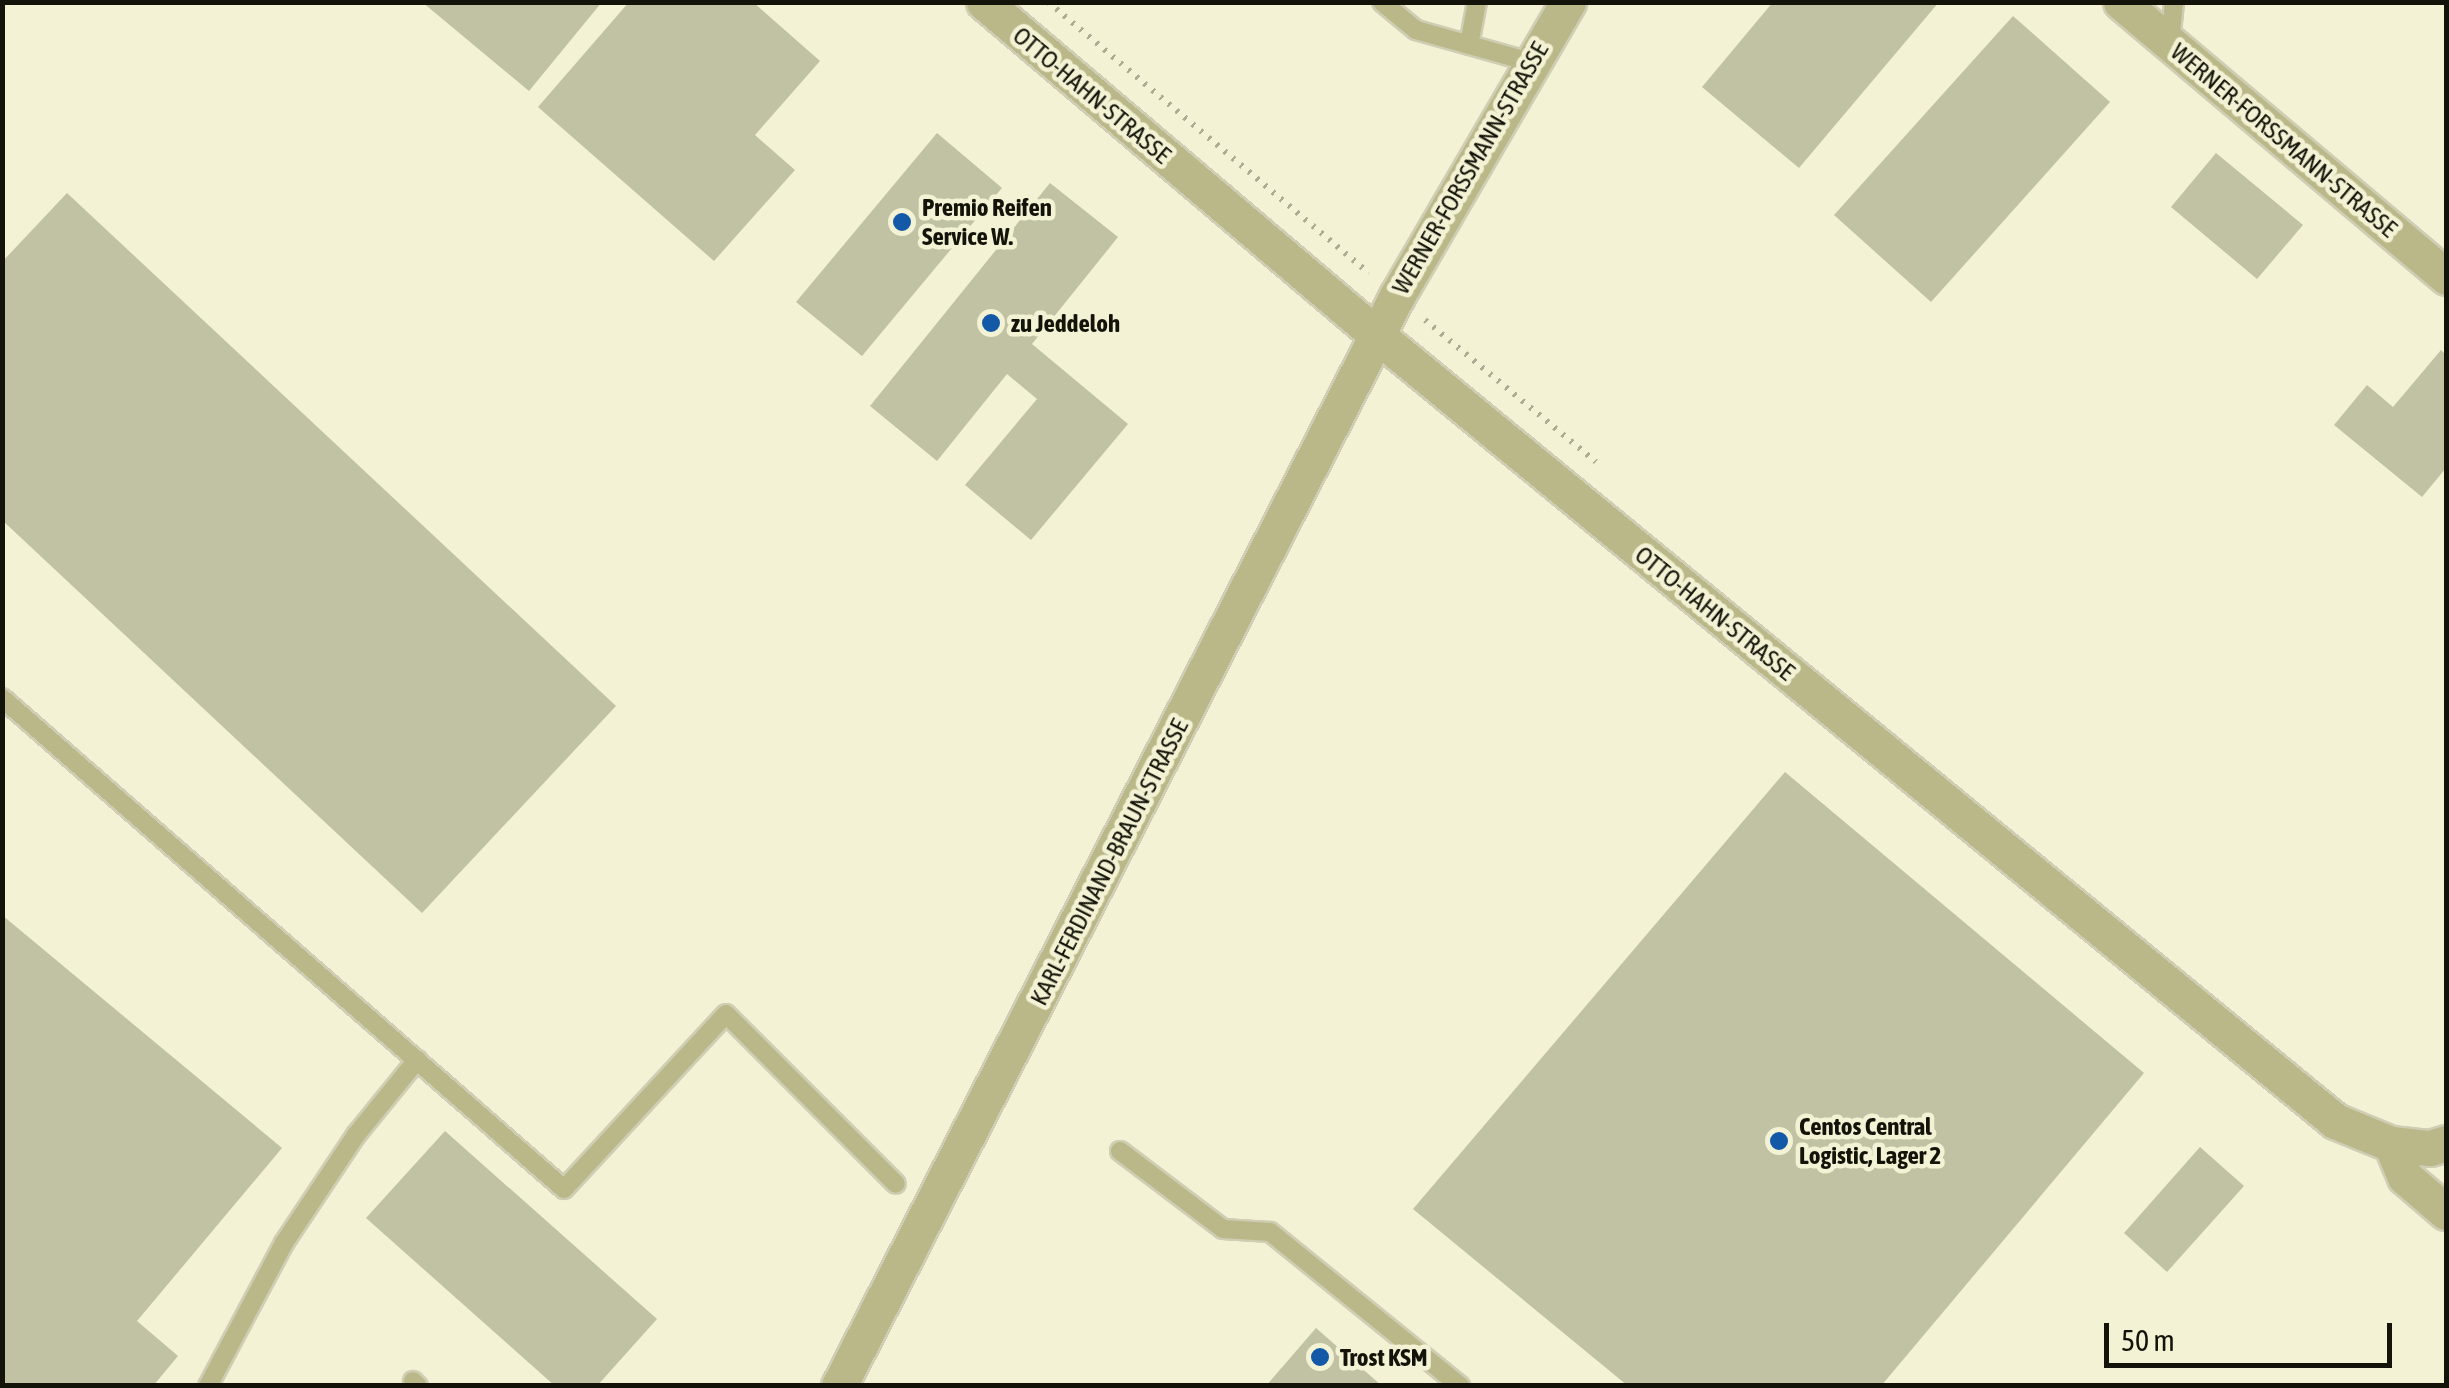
<!DOCTYPE html>
<html>
<head>
<meta charset="utf-8">
<style>
	body { margin:0 }
	#map { position:relative; width:2449px; height:1388px; overflow:hidden; background:#f3f2d4; font-family:"Asap Condensed",sans-serif }
	div>[style] { position:absolute }
	[style*='--x'] { left:calc(var(--x)*1px); top:calc(var(--y)*1px); width:calc(var(--w)*1px); rotate:calc(var(--a)*1deg) }
	.building>* { inset:0; background:#c1c1a4 }
	.path>* { height:6px; margin-top:-3px; transform-origin:0; background:repeating-linear-gradient(90deg,#acab93 0 2.5px,transparent 0 10.5px) }
	.roads { filter:drop-shadow(2px 0 #cfceb4) drop-shadow(-2px 0 #cfceb4) drop-shadow(0 2px #cfceb4) drop-shadow(0 -2px #cfceb4) }
	.lane>* { height:18px; margin:-9px; padding:0 9px; transform-origin:9px; border-radius:9px; background:#bab888 }
	.street>* { height:35px; margin:-17.5px; padding:0 17.5px; transform-origin:17.5px; border-radius:17.5px; background:#bab888 }
	.dots>* { width:28px; height:28px; translate:-50% -50%; box-sizing:border-box; border:5px solid #f3f2d4; border-radius:50% }
	span { translate:-50% -50%; white-space:nowrap; text-align:center; line-height:1.15; -webkit-text-stroke:9px #f3f2d4; paint-order:stroke }
	.street-label { font-size:25px; color:#141309 }
	.poi-label { font-size:25px; color:#141309; font-weight:700 }
	.left { translate:0 -50%; text-align:left }
	.frame { position:absolute; inset:0; border:5px solid #141309; pointer-events:none }
	.scale { position:absolute; left:2104px; top:1323px; width:288px; height:45px; box-sizing:border-box; border:5px solid #141309; border-top:0; padding-left:12px; font-size:30px; line-height:35px; white-space:nowrap; color:#141309; -webkit-text-stroke:8px #f3f2d4; paint-order:stroke }
</style>
</head>
<body>
<div id="map">
	<div class="building">
		<i style="clip-path:polygon(422px 2px,602px 2px,529px 91px)"></i>
		<i style="clip-path:polygon(629px 2px,753px 2px,820px 61px,755px 135px,795px 170px,714px 261px,538px 107px)"></i>
		<i style="clip-path:polygon(1773px 2px,1939px 2px,1799px 168px,1702px 87px)"></i>
		<i style="clip-path:polygon(2013px 16px,2110px 102px,1931px 302px,1834px 215px)"></i>
		<i style="clip-path:polygon(937px 133px,1002px 188px,862px 356px,796px 302px)"></i>
		<i style="clip-path:polygon(2216px 153px,2303px 225px,2257px 279px,2171px 207px)"></i>
		<i style="clip-path:polygon(1050px 183px,1118px 237px,1032px 344px,1128px 424px,1031px 540px,965px 485px,1037px 399px,1007px 374px,937px 461px,870px 406px)"></i>
		<i style="clip-path:polygon(67px 193px,616px 706px,422px 913px,2px 520px,2px 262px)"></i>
		<i style="clip-path:polygon(2441px 350px,2446px 355px,2446px 468px,2422px 497px,2334px 425px,2367px 385px,2393px 407px)"></i>
		<i style="clip-path:polygon(1785px 772px,2144px 1073px,1881px 1386px,1628px 1386px,1413px 1209px)"></i>
		<i style="clip-path:polygon(2px 915px,282px 1148px,137px 1321px,178px 1356px,153px 1386px,2px 1386px)"></i>
		<i style="clip-path:polygon(445px 1131px,657px 1319px,597px 1386px,555px 1386px,366px 1218px)"></i>
		<i style="clip-path:polygon(2200px 1147px,2244px 1186px,2167px 1272px,2124px 1233px)"></i>
		<i style="clip-path:polygon(1316px 1328px,1382px 1386px,1266px 1386px)"></i>
	</div>
	<div class="path">
		<i style="--x:1048;--y:2;--w:420;--a:40.2"></i>
		<i style="--x:1425;--y:320;--w:222;--a:39.7"></i>
	</div>
	<div class="roads">
		<div class="lane">
			<i style="--x:1382;--y:2;--w:44;--a:39.5"></i>
			<i style="--x:1416;--y:30;--w:118;--a:15.7"></i>
			<i style="--x:2170;--y:43;--w:41;--a:-84.4"></i>
			<i style="--x:1469;--y:45;--w:44;--a:-79.5"></i>
			<i style="--x:2;--y:698;--w:746;--a:41.14"></i>
			<i style="--x:564;--y:1189;--w:238;--a:-47.2"></i>
			<i style="--x:726;--y:1014;--w:240;--a:45"></i>
			<i style="--x:1120;--y:1151;--w:129;--a:37.1"></i>
			<i style="--x:1223;--y:1229;--w:47;--a:3.7"></i>
			<i style="--x:1270;--y:1232;--w:245;--a:39"></i>
			<i style="--x:413;--y:1381;--w:7;--a:45"></i>
			<i style="--x:208;--y:1386;--w:162;--a:-62"></i>
			<i style="--x:284;--y:1243;--w:130;--a:-56.3"></i>
			<i style="--x:356;--y:1135;--w:97;--a:-50.9"></i>
		</div>
		<div class="street">
			<i style="--x:984;--y:2;--w:518;--a:40.3"></i>
			<i style="--x:1379;--y:337;--w:1236;--a:39.35"></i>
			<i style="--x:2335;--y:1121;--w:61;--a:22.3"></i>
			<i style="--x:2391;--y:1144;--w:39;--a:6"></i>
			<i style="--x:2430;--y:1148;--w:17;--a:-17"></i>
			<i style="--x:2121;--y:2;--w:426;--a:40.2"></i>
			<i style="--x:2391;--y:1144;--w:36;--a:67"></i>
			<i style="--x:2405;--y:1177;--w:54;--a:40.5"></i>
			<i style="--x:839;--y:1386;--w:1225;--a:-62.89"></i>
			<i style="--x:1397;--y:296;--w:340;--a:-59.8"></i>
		</div>
	</div>
	<div class="dots">
		<i style="left:902px;top:222px;background:#1459a8"></i>
		<i style="left:991px;top:323px;background:#1459a8"></i>
		<i style="left:1779px;top:1141px;background:#1459a8"></i>
		<i style="left:1320px;top:1357px;background:#1459a8"></i>
	</div>
	<div class="street-label">
		<span style="left:1092px;top:95px;rotate:40deg">OTTO-HAHN-STRASSE</span>
		<span style="left:2284px;top:140px;rotate:40deg">WERNER-FORSSMANN-STRASSE</span>
		<span style="left:1470px;top:168px;rotate:-60deg">WERNER-FORSSMANN-STRASSE</span>
		<span style="left:1715px;top:613px;rotate:39deg">OTTO-HAHN-STRASSE</span>
		<span style="left:1109px;top:862px;rotate:-63deg">KARL-FERDINAND-BRAUN-STRASSE</span>
	</div>
	<div class="poi-label">
		<span class="left" style="left:922px;top:222px">Premio Reifen<br>Service W.</span>
		<span class="left" style="left:1011px;top:323px">zu Jeddeloh</span>
		<span class="left" style="left:1799px;top:1141px">Centos Central<br>Logistic, Lager 2</span>
		<span class="left" style="left:1340px;top:1357px">Trost KSM</span>
	</div>
	<div class="frame"></div>
	<div class="scale">50 m</div>
</div>
</body>
</html>
